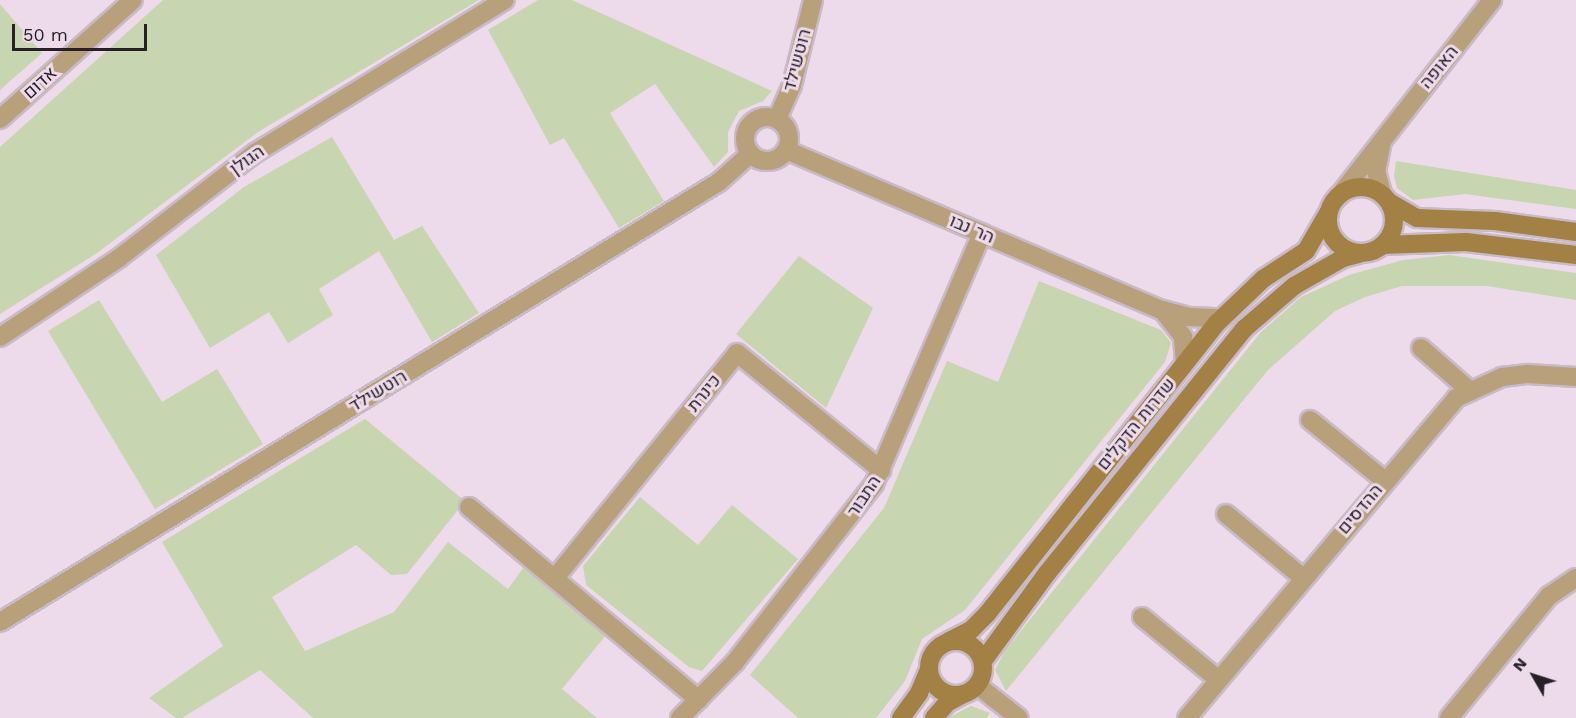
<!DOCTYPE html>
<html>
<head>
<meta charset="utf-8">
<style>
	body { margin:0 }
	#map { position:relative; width:1576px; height:718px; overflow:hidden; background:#eddbeb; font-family:"Work Sans",Heebo,sans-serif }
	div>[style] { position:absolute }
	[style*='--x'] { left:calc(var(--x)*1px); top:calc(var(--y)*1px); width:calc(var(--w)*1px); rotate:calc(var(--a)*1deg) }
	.green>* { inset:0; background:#c7d5b0 }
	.roads { filter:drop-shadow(2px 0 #c9bac8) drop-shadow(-2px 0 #c9bac8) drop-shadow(0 2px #c9bac8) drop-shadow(0 -2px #c9bac8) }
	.street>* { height:18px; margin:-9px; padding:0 9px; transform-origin:9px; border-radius:9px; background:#b8a07a }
	.street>.ring { margin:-9px; padding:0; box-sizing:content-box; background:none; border:18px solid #b8a07a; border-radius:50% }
	.secondary>* { height:18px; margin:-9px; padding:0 9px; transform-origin:9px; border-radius:9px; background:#a38043 }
	.secondary>.ring { margin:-9px; padding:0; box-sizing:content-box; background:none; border:18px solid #a38043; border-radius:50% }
	span { translate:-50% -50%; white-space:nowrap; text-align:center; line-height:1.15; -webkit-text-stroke:6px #eddbeb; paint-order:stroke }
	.street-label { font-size:18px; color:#272127 }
	.north { position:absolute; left:1504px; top:646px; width:60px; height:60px; -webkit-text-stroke:4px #eddbeb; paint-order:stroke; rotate:309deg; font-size:16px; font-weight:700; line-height:24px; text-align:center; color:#272127 }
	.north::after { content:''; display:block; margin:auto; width:21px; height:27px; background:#272127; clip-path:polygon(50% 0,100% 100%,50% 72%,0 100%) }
	.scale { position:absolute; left:12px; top:24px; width:135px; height:27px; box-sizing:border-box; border:3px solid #272127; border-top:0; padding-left:8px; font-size:18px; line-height:21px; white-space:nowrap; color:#272127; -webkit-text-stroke:4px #eddbeb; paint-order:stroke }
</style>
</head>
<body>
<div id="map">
	<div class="green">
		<i style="clip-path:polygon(163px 0,479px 0,258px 132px,97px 253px,0 314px,0 147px)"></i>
		<i style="clip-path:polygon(538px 0,572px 0,772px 91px,763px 101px,739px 111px,728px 132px,728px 152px,714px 167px,655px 84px,610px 113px,664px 201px,619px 228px,564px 138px,550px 145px,488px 30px)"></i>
		<i style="clip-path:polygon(0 4px,42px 53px,0 90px)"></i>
		<i style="clip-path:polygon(332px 137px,394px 240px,422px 226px,479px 313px,432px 342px,379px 251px,319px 289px,333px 315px,288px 343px,269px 312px,210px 348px,156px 255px,244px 187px)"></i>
		<i style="clip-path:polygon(1396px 161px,1576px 190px,1576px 209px,1465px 194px,1413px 200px,1397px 188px,1394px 176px)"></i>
		<i style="clip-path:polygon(1449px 255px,1576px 273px,1576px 300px,1487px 286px,1402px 286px,1365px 297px,1335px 311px,1268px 370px,1006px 691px,995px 670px,1004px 652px,1261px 332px,1301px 297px,1349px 275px,1403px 260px)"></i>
		<i style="clip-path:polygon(799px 256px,873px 308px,826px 408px,736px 334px)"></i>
		<i style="clip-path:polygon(1039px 281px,1161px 330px,1171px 343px,1165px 362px,965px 610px,922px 639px,905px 681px,876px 718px,798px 718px,750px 675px,884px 508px,947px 361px,998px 382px)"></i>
		<i style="clip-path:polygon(99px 300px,162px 402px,217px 369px,263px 444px,155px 509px,48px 331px)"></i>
		<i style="clip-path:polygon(365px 419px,465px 501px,407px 574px,391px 575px,356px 545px,272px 597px,305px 651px,394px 612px,448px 542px,508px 589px,523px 568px,606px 635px,562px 689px,597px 718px,313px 718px,260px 670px,182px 718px,176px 718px,149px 698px,223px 646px,162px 542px)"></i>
		<i style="clip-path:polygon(640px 497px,698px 545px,732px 505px,798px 559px,702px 671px,689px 667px,586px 585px,583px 566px)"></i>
		<i style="clip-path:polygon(971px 706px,990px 713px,986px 718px,948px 718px)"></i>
	</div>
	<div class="roads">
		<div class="street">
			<i class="ring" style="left:745px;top:117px;width:26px;height:26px"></i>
			<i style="--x:0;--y:119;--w:178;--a:-41.8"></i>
			<i style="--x:777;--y:119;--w:37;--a:-66"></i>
			<i style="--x:792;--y:85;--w:88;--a:-76.1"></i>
			<i style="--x:1382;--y:141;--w:31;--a:101"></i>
			<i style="--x:1376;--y:171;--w:24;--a:75"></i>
			<i style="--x:786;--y:150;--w:405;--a:23.1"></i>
			<i style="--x:1159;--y:309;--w:30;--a:15"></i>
			<i style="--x:1188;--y:317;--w:33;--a:2"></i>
			<i style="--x:1339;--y:196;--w:249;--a:-52"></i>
			<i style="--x:1163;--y:311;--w:33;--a:52"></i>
			<i style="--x:1183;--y:337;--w:26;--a:86"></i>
			<i style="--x:0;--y:337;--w:143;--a:-33.6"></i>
			<i style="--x:119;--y:258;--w:172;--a:-37.7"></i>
			<i style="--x:255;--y:153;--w:293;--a:-31.5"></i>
			<i style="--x:1421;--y:348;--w:64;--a:41.2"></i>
			<i style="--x:1310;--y:420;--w:95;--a:39"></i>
			<i style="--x:469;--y:507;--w:300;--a:40"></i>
			<i style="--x:1226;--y:514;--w:100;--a:39.7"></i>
			<i style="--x:555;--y:578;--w:289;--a:-51"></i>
			<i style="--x:737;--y:353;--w:186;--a:39.1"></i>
			<i style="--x:1142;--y:617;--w:99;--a:39.3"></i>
			<i style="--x:0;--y:622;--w:843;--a:-31.47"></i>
			<i style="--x:719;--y:182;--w:42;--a:-42.1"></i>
			<i style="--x:977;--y:685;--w:53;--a:38.2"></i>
			<i style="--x:680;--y:718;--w:78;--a:-45.5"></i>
			<i style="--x:735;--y:662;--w:226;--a:-52"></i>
			<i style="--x:874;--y:484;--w:273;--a:-66.7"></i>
			<i style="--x:1187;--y:718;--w:418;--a:-49.9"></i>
			<i style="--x:1456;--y:398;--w:51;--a:-24.5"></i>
			<i style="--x:1502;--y:377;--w:26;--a:-7"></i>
			<i style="--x:1528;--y:374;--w:48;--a:3.6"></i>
			<i style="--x:1449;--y:718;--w:158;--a:-50.7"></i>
			<i style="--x:1549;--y:596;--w:32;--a:-34"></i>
		</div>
		<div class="secondary">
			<i class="ring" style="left:1328px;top:187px;width:48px;height:48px"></i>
			<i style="--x:1389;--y:202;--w:32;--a:30"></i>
			<i style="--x:1417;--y:218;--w:78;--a:2.2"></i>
			<i style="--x:1495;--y:221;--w:82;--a:7.7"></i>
			<i style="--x:1383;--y:245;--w:83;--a:-2.1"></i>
			<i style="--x:1466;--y:242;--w:111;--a:6.7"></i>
			<i class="ring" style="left:929px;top:641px;width:36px;height:36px"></i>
			<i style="--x:949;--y:641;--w:25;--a:-27"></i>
			<i style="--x:971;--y:630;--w:23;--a:-45"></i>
			<i style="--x:987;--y:614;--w:371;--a:-51.7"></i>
			<i style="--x:1217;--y:323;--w:64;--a:-43.7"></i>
			<i style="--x:1263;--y:279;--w:51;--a:-33.1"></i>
			<i style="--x:1306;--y:251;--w:44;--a:-59.9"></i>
			<i style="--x:983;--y:661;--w:110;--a:-53.9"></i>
			<i style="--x:1048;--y:572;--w:312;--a:-51.1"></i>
			<i style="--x:1244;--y:329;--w:66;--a:-40.7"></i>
			<i style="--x:1294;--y:286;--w:56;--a:-29.7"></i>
			<i style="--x:1343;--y:258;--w:16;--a:-14"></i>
			<i style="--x:901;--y:718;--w:31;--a:-54"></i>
			<i style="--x:919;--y:693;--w:26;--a:-67"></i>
			<i style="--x:934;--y:718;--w:20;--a:-49"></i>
			<i style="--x:947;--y:703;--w:18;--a:-29"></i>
		</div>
	</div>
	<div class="street-label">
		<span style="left:797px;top:60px;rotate:-75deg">רוטשילד</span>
		<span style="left:1439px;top:67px;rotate:-51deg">האופה</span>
		<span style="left:40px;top:83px;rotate:-42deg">אדום</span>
		<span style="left:247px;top:160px;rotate:-35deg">הגולן</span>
		<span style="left:972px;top:229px;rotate:23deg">הר נבו</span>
		<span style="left:378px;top:391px;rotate:-31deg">רוטשילד</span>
		<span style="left:704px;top:393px;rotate:-51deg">כינרת</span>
		<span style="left:1136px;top:424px;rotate:-51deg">שדרות הדקלים</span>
		<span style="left:864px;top:496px;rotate:-56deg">התבור</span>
		<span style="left:1360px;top:509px;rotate:-50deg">ההדסים</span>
	</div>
	<div class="north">N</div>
	<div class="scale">50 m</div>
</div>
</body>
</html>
